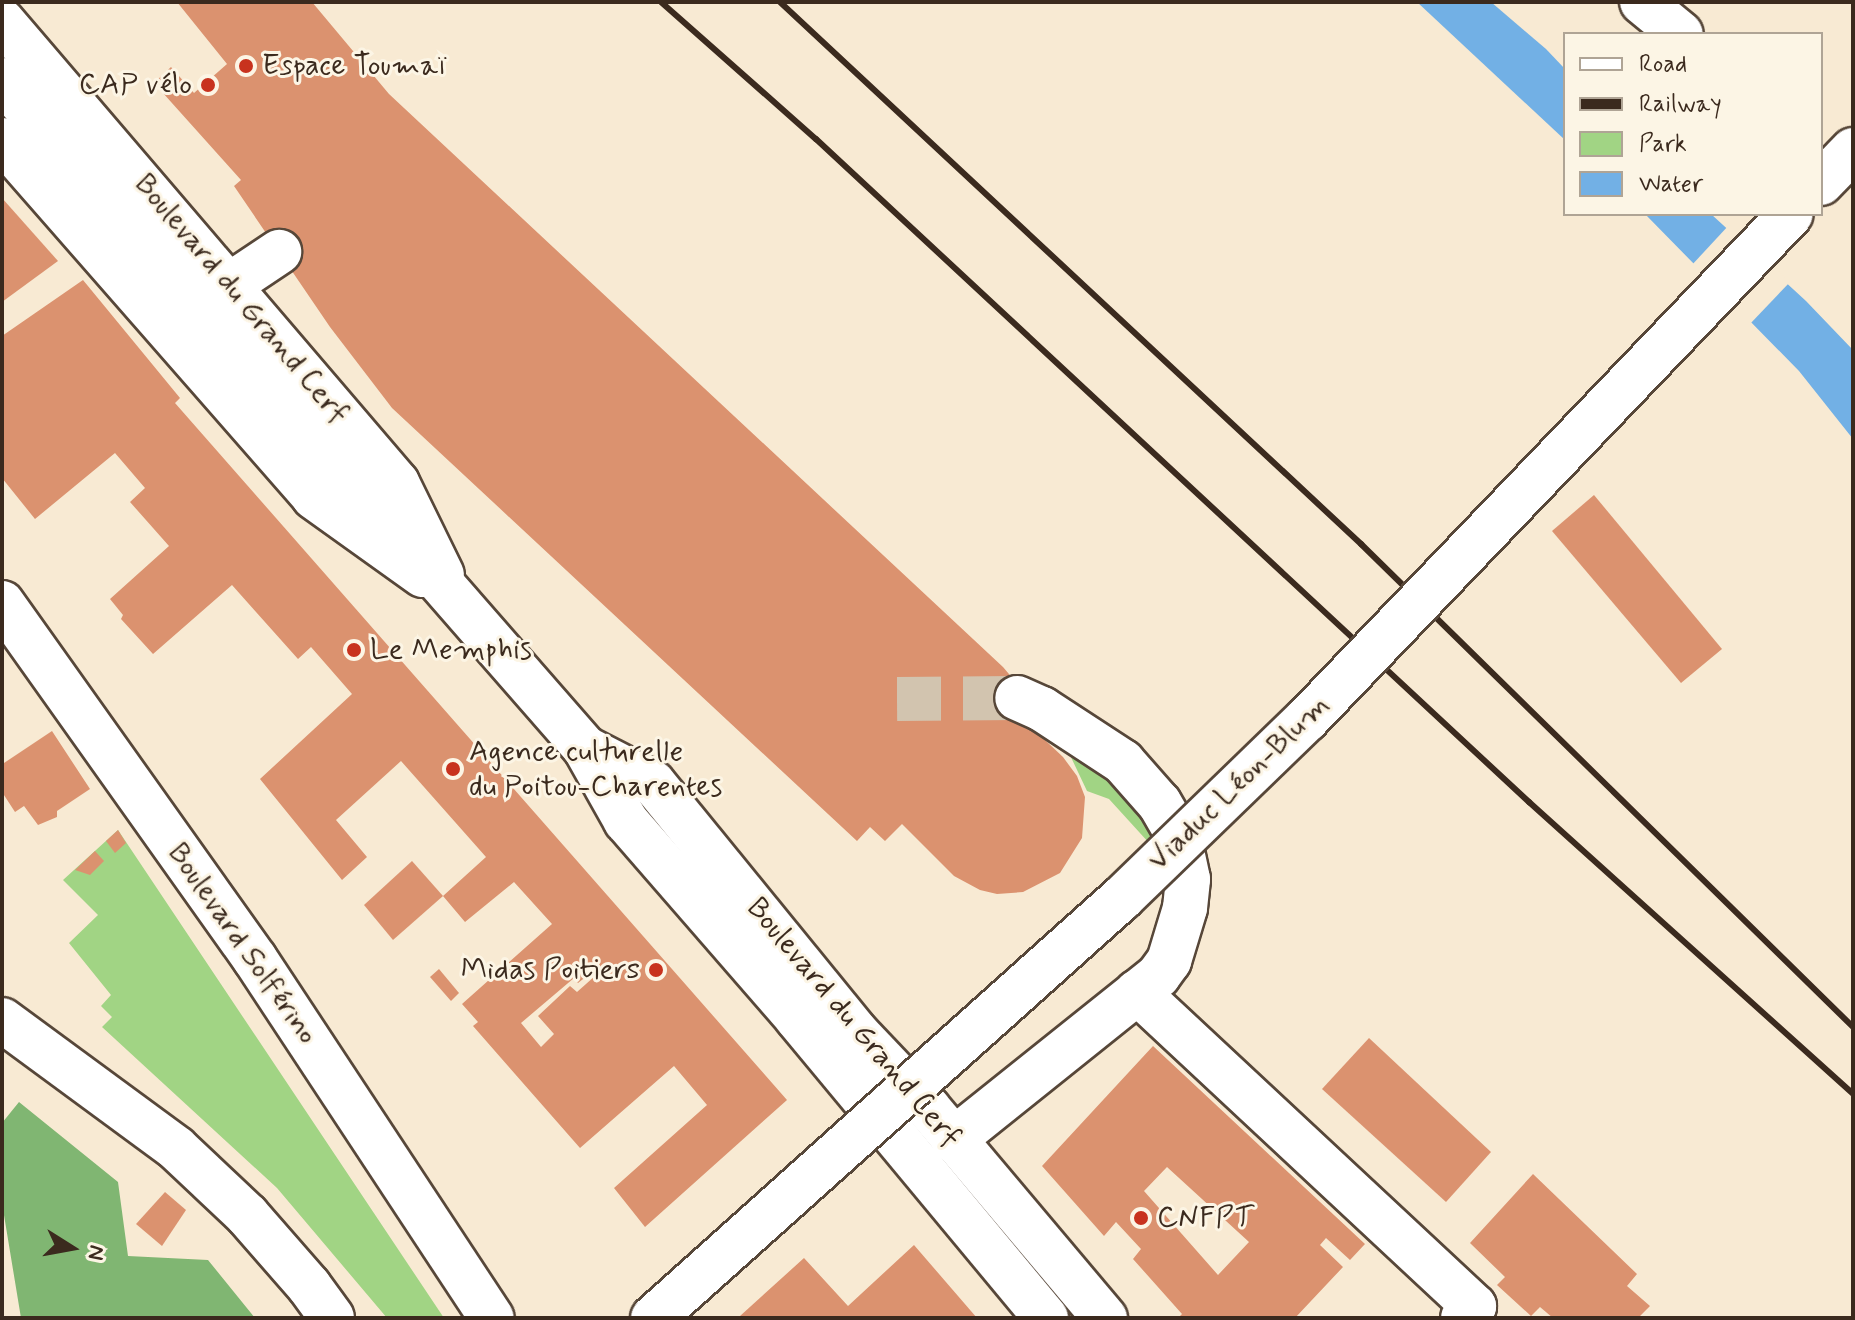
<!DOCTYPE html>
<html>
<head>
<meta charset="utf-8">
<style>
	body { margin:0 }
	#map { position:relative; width:1855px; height:1320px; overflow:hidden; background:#f8ead3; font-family:Mynerve,sans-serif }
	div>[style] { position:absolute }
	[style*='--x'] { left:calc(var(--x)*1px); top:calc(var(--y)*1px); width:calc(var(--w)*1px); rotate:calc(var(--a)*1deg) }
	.green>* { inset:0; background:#a1d484 }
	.forest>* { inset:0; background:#80b672 }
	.water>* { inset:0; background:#72b0e5 }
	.pier>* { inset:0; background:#f8ead3 }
	.building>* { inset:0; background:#db926f }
	.minor-tunnel>* { height:44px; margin-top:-22px; transform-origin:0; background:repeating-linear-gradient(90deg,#d2c4af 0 44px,transparent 0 66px) }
	.roads { filter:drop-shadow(2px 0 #574739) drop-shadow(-2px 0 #574739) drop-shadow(0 2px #574739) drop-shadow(0 -2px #574739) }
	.minor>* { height:44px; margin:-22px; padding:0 22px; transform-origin:22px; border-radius:22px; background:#fff }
	.major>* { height:44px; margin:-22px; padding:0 22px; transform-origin:22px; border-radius:22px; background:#fff }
	.rail>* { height:6px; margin:-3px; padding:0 3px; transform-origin:3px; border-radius:3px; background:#3b2a1e }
	.bridges { filter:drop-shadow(2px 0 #574739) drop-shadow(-2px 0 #574739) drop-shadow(0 2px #574739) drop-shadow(0 -2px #574739) }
	.minor-bridge>* { height:44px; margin:-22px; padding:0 22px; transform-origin:22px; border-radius:22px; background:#fff }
	.dots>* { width:22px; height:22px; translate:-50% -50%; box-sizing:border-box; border:4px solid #fcf5e5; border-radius:50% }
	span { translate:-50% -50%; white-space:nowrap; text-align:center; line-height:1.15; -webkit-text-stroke:6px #fcf5e5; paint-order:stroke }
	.poi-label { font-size:30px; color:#3b2a1e }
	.left { translate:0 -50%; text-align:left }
	.right { translate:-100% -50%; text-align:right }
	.street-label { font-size:30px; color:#3b2a1e }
	.frame { position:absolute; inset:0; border:4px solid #3b2a1e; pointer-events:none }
	.legend { position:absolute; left:1563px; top:32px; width:260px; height:184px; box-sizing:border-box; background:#fcf5e5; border:2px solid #afa495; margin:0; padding:10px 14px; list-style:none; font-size:24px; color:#3b2a1e }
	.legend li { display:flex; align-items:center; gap:16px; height:40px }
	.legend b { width:40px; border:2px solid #afa495 }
	.north { position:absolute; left:32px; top:1208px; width:80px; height:80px; -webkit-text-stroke:6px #fcf5e5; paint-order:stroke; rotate:101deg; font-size:22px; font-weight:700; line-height:32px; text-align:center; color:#3b2a1e }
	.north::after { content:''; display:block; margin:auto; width:28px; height:36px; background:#3b2a1e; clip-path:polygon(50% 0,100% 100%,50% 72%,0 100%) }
</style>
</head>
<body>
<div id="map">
	<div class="green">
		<i style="clip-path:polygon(1069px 753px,1111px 770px,1143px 798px,1160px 855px,1109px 799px,1087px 791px)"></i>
		<i style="clip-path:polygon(118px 830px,444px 1318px,387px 1318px,277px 1188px,102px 1027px,112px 1017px,101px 1006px,111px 995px,69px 943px,98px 915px,63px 880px)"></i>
	</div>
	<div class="forest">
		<i style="clip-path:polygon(19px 1102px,118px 1182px,128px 1256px,208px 1260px,255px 1318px,21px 1318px,2px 1203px,2px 1123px)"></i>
	</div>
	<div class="water">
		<i style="clip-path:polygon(1417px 2px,1491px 2px,1546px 49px,1565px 69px,1565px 140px)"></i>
		<i style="clip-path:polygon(1645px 214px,1711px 214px,1806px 301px,1853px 350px,1853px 439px,1799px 371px)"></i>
	</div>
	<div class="pier">
		<i style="clip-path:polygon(1729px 225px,1790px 282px,1749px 325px,1691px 266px)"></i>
	</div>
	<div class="building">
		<i style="clip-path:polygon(177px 2px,312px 2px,389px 94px,1003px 667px,1024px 692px,1010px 707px,1063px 757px,1077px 776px,1085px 797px,1082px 838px,1060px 873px,1023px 892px,997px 894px,980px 890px,954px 876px,902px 824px,885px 841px,870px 827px,857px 841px,392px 408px,330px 327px,234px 186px,241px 180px,154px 83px,171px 67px,194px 93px,227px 64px)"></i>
		<i style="clip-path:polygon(2px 198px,58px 261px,2px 302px)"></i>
		<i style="clip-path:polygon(evenodd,83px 280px,180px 398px,175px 403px,787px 1100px,645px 1227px,614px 1188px,707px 1105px,674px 1066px,580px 1148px,473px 1026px,478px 1022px,462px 1004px,552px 924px,514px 882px,465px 922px,443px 896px,486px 857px,401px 761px,336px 820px,367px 857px,342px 880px,260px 779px,352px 694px,311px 647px,298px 659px,232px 585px,153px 654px,121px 619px,123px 615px,110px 599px,169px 546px,130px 502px,145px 488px,115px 453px,35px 519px,2px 478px,2px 336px,83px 280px,592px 972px,595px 976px,577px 992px,570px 986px,538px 1016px,554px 1034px,541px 1047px,521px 1023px,574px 978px,578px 983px,592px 972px)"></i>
		<i style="clip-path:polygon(1594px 495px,1722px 649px,1681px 683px,1552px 531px)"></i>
		<i style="clip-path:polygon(52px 731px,90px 789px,57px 811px,57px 817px,38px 825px,24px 806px,15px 812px,2px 792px,2px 769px,4px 763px)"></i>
		<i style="clip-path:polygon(118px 830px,126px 843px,115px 853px,106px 841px)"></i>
		<i style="clip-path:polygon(95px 851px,104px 861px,90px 875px,75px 870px)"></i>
		<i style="clip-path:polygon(412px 861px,443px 896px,393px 940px,364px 905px)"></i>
		<i style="clip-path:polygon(439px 969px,459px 993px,451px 1001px,430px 977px)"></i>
		<i style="clip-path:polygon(1369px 1038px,1491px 1152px,1446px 1202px,1322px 1089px)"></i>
		<i style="clip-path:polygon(evenodd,1153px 1046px,1365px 1244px,1350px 1260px,1326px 1238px,1320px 1245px,1343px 1267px,1295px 1318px,1178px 1318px,1182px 1314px,1133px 1259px,1141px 1249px,1116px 1222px,1104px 1236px,1042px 1166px,1153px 1046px,1167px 1167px,1249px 1242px,1218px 1275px,1144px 1191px,1167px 1167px)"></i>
		<i style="clip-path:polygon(1533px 1174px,1637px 1274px,1627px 1286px,1650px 1306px,1638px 1318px,1553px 1318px,1540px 1307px,1531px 1316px,1497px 1285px,1505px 1277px,1470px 1243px)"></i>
		<i style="clip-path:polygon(165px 1192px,186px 1210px,162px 1246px,136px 1224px)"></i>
		<i style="clip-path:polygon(914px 1245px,977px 1318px,740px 1316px,804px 1258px,848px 1306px)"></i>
	</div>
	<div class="minor-tunnel">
		<i style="--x:897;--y:699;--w:120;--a:-0.5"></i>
	</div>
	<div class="roads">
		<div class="minor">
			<i style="--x:1642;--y:2;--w:50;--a:39.4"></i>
			<i style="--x:2;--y:21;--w:608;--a:49.47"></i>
			<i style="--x:397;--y:483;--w:102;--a:63.9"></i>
			<i style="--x:2;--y:140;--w:474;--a:48.8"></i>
			<i style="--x:314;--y:497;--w:134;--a:35.6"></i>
			<i style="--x:231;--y:284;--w:58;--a:-33.7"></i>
			<i style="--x:2;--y:603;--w:437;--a:54.6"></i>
			<i style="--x:255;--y:959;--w:430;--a:56.6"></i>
			<i style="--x:1137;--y:992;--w:461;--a:43"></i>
			<i style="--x:1474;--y:1306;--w:16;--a:133"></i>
			<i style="--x:2;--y:1020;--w:216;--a:36.3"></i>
			<i style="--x:176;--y:1148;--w:98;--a:43.3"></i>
			<i style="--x:247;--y:1215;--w:94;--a:48.9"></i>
			<i style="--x:309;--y:1286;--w:39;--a:54"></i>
			<i style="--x:953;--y:1140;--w:263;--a:-38.7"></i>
			<i style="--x:1158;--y:976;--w:19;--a:-54"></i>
			<i style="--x:1169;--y:961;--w:55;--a:-73.2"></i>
			<i style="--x:1185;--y:908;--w:29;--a:-84"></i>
			<i style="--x:1188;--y:879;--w:43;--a:-102.1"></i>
			<i style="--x:1179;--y:837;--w:39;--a:-120"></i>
			<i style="--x:1159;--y:803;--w:55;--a:-131.3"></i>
			<i style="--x:1123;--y:762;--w:97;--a:-146.8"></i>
			<i style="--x:1042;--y:709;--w:27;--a:-156"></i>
		</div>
		<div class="major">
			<i style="--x:2;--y:80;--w:887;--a:48.89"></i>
			<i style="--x:585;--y:748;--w:84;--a:60.7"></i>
			<i style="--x:626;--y:821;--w:261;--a:49"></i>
			<i style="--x:797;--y:1018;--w:390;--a:50.3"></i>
			<i style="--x:585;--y:748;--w:76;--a:27.2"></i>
			<i style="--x:653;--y:783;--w:321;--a:50.8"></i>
			<i style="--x:856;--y:1032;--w:105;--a:46.5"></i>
			<i style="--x:928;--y:1108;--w:275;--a:49.9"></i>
		</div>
	</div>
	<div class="rail">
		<i style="--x:661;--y:2;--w:207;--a:41.5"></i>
		<i style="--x:816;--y:139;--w:974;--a:42.92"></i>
		<i style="--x:1529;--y:802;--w:436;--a:42"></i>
		<i style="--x:780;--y:2;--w:795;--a:43.01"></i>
		<i style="--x:1361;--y:544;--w:689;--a:44.47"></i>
	</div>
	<div class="bridges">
		<div class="minor-bridge">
			<i style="--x:1821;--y:183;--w:46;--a:-45.9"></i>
			<i style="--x:653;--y:1318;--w:630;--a:-41.85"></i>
			<i style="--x:1122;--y:898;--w:257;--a:-44.1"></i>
			<i style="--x:1307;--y:719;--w:699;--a:-46.22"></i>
		</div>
	</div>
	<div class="dots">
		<i style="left:246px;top:66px;background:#c8321e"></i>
		<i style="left:208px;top:85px;background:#c8321e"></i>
		<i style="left:354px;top:650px;background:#c8321e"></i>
		<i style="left:453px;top:769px;background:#c8321e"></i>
		<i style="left:656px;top:970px;background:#c8321e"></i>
		<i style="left:1141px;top:1218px;background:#c8321e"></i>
	</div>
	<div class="poi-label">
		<span class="left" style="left:262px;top:66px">Espace Toumaï</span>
		<span class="right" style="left:192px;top:85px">CAP vélo</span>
		<span class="left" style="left:370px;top:650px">Le Memphis</span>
		<span class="left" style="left:469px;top:769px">Agence culturelle<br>du Poitou-Charentes</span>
		<span class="right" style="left:640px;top:970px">Midas Poitiers</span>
		<span class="left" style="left:1157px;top:1218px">CNFPT</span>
	</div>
	<div class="street-label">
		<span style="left:241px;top:299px;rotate:50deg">Boulevard du Grand Cerf</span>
		<span style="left:1239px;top:783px;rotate:-44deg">Viaduc Léon-Blum</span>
		<span style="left:242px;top:944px;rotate:55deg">Boulevard Solférino</span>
		<span style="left:853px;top:1023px;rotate:50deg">Boulevard du Grand Cerf</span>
	</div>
	<div class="frame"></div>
	<ul class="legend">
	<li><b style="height:10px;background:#fff"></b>Road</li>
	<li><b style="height:10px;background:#3b2a1e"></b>Railway</li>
	<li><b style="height:22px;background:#a1d484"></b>Park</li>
	<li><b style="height:22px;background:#72b0e5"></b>Water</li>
	</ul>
	<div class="north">N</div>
</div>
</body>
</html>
